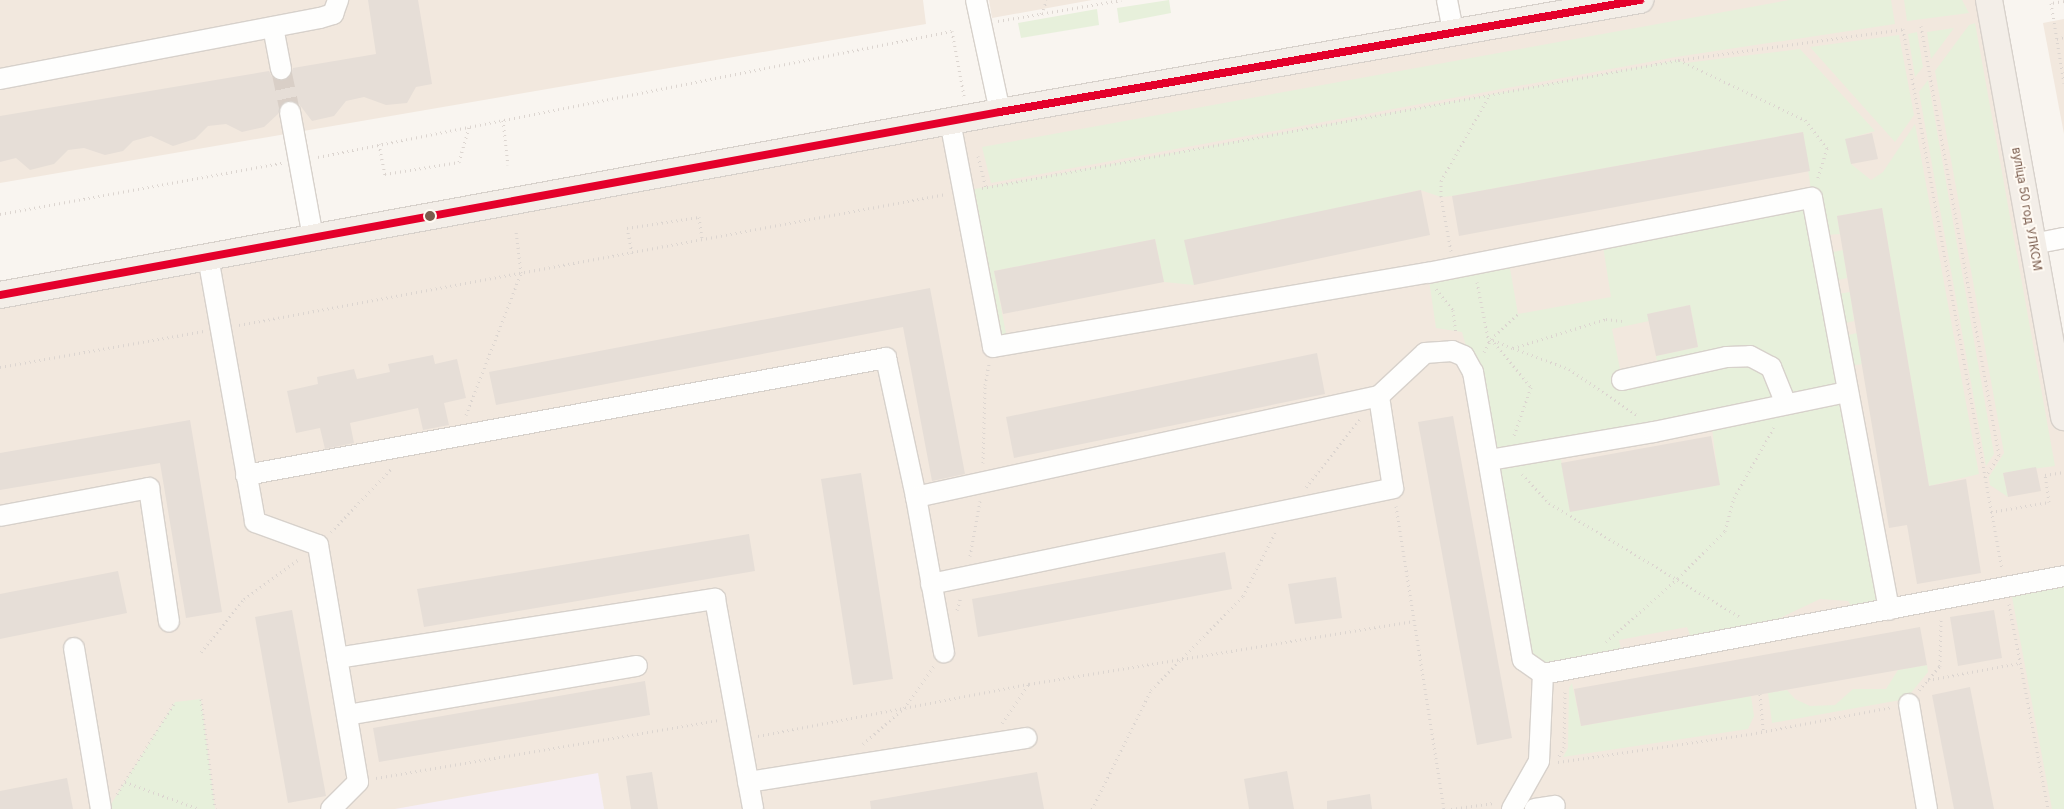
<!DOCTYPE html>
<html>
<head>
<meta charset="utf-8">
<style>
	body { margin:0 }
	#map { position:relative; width:2064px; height:809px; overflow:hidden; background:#f9f5f0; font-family:Inter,sans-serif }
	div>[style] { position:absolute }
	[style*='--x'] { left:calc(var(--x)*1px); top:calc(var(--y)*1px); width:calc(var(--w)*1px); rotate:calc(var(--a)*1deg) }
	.residential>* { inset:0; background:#f2e8de }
	.education>* { inset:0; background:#f6eef6 }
	.green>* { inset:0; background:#e7f0db }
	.building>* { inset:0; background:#e6ded7 }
	.minor-tunnel>* { height:20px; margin-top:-10px; transform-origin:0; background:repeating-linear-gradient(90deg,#d9cfc7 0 20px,transparent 0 30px) }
	.path>* { height:3px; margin-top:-1.5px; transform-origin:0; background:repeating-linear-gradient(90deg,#dcd5d0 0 1px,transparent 0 5px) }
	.roads { filter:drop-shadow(1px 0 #d7d1cb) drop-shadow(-1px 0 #d7d1cb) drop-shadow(0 1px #d7d1cb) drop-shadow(0 -1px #d7d1cb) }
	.minor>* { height:20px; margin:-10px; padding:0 10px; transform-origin:10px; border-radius:10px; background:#fefefd }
	.major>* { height:26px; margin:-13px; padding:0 13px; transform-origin:13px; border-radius:13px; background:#f3eee8 }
	.bus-1>* { height:8px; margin:-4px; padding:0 4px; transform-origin:4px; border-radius:4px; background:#e4002b }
	.dots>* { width:14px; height:14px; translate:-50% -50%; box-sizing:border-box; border:2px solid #fffaf3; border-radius:50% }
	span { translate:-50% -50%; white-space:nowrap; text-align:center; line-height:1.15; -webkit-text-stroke:4px #fffaf3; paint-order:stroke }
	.street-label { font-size:12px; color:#7a5c4d }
</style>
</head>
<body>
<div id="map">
	<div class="residential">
		<i style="clip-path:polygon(0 0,923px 0,926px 24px,0 183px)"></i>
		<i style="clip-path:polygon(989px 0,1092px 0,992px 18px)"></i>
		<i style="clip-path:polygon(1651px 0,1990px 0,2064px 416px,2064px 809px,0 809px,0 294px)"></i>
		<i style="clip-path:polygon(2064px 19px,2064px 134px,2043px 23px)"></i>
	</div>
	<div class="education">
		<i style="clip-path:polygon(598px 773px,604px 809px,395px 809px)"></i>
	</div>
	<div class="green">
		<i style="clip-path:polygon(1169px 0,1171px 13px,1119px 23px,1117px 8px)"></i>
		<i style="clip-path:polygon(1789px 0,1891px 0,1895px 24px,1676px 57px,991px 183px,982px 147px)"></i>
		<i style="clip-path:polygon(1904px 0,1962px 0,1969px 13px,1907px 21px)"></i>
		<i style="clip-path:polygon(1097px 9px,1099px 25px,1021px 38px,1018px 23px)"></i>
		<i style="clip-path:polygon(1975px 23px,2055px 466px,2003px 473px,2008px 497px,1990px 485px,1989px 477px,2004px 453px,1935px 71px,1969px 25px)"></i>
		<i style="clip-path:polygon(1954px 28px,1937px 51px,1931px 59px,1927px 32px)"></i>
		<i style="clip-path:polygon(1917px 32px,1923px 67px,1915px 77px,1908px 34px)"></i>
		<i style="clip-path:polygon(1899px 35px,1914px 115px,1895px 142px,1810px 47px)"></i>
		<i style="clip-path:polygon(evenodd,1800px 49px,1875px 131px,1846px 139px,1851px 164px,1871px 180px,1883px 172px,1915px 124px,1979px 474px,1929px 486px,1882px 208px,1837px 216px,1840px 234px,1826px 235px,1889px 610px,1858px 616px,1848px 601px,1820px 599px,1780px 618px,1710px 643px,1694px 646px,1687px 627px,1619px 640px,1623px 659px,1543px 674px,1523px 660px,1473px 372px,1462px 332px,1436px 328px,1428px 273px,1508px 257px,1518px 314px,1611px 297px,1602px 240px,1812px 198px,1803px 132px,1452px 196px,1441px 197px,1420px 190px,1185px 241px,1194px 285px,1164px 282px,1155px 239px,994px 271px,1008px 344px,993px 347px,964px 191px,1678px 60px,1685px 63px,1800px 49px,1690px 305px,1698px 347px,1656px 356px,1659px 371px,1622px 379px,1612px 329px,1649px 321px,1648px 314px,1690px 305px,1800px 49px,1711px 420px,1719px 485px,1570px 511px,1559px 448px,1711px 420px)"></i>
		<i style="clip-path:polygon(1928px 80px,1994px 454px,1986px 466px,1919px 92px)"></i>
		<i style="clip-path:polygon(1843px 250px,1847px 278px,1834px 281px,1829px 253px)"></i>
		<i style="clip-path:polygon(1850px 292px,1854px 321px,1842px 324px,1837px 294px)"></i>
		<i style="clip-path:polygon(1857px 333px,1862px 364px,1850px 366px,1844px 336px)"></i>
		<i style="clip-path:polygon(2064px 576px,2064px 809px,2052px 809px,2010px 586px)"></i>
		<i style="clip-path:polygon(1927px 665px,1928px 672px,1906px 699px,1772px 723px,1768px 693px,1787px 690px,1795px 699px,1810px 706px,1835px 705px,1853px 689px,1886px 689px,1898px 670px)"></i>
		<i style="clip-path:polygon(1572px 683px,1581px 726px,1751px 696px,1754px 716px,1748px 729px,1563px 757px,1568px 748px,1569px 688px)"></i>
		<i style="clip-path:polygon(201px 699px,215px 809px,108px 809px,175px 702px)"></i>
	</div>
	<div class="building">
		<i style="clip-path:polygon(368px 0,418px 0,432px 84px,416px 87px,407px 103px,386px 105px,364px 97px,346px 101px,334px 116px,312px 121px,299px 104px,288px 100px,282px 103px,278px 114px,264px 127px,242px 132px,226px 124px,208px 126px,195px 139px,173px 146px,151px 136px,133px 141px,123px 151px,105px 155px,84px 148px,68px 150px,54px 164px,30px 170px,16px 158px,0 162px,0 116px,269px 71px,272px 77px,283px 81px,289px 78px,293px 68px,376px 54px)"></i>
		<i style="clip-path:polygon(1803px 132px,1810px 171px,1459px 236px,1452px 196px)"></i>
		<i style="clip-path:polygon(1872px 133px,1878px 159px,1851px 164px,1845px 139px)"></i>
		<i style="clip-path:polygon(1421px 190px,1430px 235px,1194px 285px,1184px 240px)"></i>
		<i style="clip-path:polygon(1882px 208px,1929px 486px,1966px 479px,1981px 573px,1917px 584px,1907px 525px,1889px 528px,1837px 216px)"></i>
		<i style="clip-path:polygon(1155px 239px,1164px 282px,1003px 314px,994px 271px)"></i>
		<i style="clip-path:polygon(930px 288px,965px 474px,932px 481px,903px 327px,496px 405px,489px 372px)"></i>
		<i style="clip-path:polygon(1690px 305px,1698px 347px,1656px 356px,1647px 314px)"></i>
		<i style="clip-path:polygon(1317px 353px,1325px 394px,1014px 458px,1006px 417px)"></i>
		<i style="clip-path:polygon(433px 355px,435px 364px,457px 359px,466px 398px,444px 403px,449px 425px,423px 430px,418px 408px,350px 423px,354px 443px,325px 449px,320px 428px,296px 433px,287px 391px,318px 384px,317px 377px,354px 369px,357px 379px,390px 372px,388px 364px)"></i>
		<i style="clip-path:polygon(1453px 416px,1512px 738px,1477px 745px,1418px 422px)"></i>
		<i style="clip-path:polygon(190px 420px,222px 612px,186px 618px,160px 463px,0 490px,0 453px)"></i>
		<i style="clip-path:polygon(1711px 436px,1720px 485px,1570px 512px,1561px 463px)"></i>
		<i style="clip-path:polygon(2036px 467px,2041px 491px,2008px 497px,2003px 473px)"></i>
		<i style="clip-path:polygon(861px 473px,893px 679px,853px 685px,821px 479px)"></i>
		<i style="clip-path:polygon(749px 534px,755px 571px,424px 627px,417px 589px)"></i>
		<i style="clip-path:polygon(1225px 552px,1232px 589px,978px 637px,972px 599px)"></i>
		<i style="clip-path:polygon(118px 571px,127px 613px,0 639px,0 594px)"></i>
		<i style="clip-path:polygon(1336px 577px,1342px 618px,1295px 624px,1288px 584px)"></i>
		<i style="clip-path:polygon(292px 610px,326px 796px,288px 803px,255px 617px)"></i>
		<i style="clip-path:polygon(1994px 610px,2002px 658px,1958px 666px,1950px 617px)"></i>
		<i style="clip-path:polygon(1920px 627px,1927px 665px,1581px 726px,1574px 689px)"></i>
		<i style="clip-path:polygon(645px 681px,650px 715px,379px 762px,373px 728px)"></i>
		<i style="clip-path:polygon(1970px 687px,1994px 809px,1954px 809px,1932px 695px)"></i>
		<i style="clip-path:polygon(1287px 771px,1294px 809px,1249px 809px,1244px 779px)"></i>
		<i style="clip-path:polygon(652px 772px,658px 809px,631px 809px,626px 776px)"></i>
		<i style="clip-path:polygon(1037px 772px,1044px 809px,871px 809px,870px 801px)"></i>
		<i style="clip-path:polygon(67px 778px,73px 809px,0 809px,0 791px)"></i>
		<i style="clip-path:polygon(1370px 794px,1372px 809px,1327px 809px,1327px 801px)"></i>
	</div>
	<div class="minor-tunnel">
		<i style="--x:281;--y:69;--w:44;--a:78.2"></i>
	</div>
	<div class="path">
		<i style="--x:2064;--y:1;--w:13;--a:171"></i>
		<i style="--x:2051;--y:3;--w:81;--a:80.8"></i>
		<i style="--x:1041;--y:14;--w:15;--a:-67"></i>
		<i style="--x:998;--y:21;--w:125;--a:-9.7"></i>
		<i style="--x:1921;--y:26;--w:436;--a:79.7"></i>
		<i style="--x:1999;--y:455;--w:26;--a:122"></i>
		<i style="--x:2057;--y:39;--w:7;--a:-16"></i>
		<i style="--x:1679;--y:60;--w:140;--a:25.5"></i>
		<i style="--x:1805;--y:120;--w:36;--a:52"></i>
		<i style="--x:1827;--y:148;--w:34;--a:107"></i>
		<i style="--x:503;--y:120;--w:45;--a:83.7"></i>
		<i style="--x:379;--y:144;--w:31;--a:79"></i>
		<i style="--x:385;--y:174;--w:75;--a:-9.2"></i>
		<i style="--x:459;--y:162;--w:36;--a:-74"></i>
		<i style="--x:978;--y:156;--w:32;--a:76"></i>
		<i style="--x:318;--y:157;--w:646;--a:-11.24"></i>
		<i style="--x:952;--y:31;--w:66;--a:79.5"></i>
		<i style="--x:982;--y:188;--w:708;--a:-10.42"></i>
		<i style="--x:1678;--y:60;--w:227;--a:-7.8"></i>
		<i style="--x:1903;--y:29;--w:549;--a:79.61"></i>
		<i style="--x:0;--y:214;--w:287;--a:-10.3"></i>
		<i style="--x:1451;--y:251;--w:55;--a:-100.5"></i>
		<i style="--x:1441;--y:197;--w:16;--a:-90"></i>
		<i style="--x:1441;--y:181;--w:98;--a:-60.5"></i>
		<i style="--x:632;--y:253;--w:25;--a:-101"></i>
		<i style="--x:627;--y:228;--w:73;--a:-8.7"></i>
		<i style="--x:699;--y:217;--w:22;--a:82"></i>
		<i style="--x:1477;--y:282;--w:62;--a:78.9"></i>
		<i style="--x:1436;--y:289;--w:27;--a:51"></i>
		<i style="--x:1453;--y:310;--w:24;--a:83"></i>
		<i style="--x:239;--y:325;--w:719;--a:-10.5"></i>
		<i style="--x:1491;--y:339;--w:62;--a:50.2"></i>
		<i style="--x:1531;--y:387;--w:54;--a:109.4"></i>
		<i style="--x:1493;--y:340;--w:22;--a:22"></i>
		<i style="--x:1513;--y:348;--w:97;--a:-17.3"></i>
		<i style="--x:1606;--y:319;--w:16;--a:7"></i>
		<i style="--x:1513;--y:348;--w:60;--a:20.6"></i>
		<i style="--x:1569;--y:369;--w:82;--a:34.1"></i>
		<i style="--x:1484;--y:352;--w:15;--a:-62"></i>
		<i style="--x:1491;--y:339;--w:37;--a:-43"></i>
		<i style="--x:0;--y:367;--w:207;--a:-10"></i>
		<i style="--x:466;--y:415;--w:152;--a:-68.8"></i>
		<i style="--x:521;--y:273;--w:42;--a:-96.8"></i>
		<i style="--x:983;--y:463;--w:78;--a:-88.5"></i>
		<i style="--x:985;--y:385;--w:21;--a:-79"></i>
		<i style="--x:1522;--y:474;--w:40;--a:47"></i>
		<i style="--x:1549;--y:503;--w:222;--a:30.8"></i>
		<i style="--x:1306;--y:487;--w:87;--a:-51.5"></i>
		<i style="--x:1396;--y:506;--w:307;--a:81"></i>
		<i style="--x:1991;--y:512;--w:59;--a:-9.8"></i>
		<i style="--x:2049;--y:502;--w:27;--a:-98"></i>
		<i style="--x:2045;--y:475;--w:19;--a:-9"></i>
		<i style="--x:331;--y:532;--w:88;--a:-46.4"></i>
		<i style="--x:970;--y:556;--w:56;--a:-79.7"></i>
		<i style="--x:2009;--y:604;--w:209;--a:79.2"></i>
		<i style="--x:957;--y:610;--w:14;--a:-73"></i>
		<i style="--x:1606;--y:642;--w:96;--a:-41.6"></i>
		<i style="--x:1678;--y:578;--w:66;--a:-45"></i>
		<i style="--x:1725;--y:531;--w:34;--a:-75"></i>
		<i style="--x:1734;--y:498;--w:81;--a:-60.6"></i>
		<i style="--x:201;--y:652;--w:68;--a:-50.9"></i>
		<i style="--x:244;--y:599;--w:68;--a:-36"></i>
		<i style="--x:1928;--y:680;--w:94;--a:-10.5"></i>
		<i style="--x:1919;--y:690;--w:32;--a:-49"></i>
		<i style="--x:1940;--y:666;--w:46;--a:-88.8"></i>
		<i style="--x:1760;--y:694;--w:37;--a:85"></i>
		<i style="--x:201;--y:699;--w:111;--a:82.7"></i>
		<i style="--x:1002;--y:723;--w:47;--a:-55.3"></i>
		<i style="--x:758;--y:736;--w:276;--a:-10.9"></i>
		<i style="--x:1029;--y:684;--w:390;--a:-9.3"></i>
		<i style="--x:863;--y:744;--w:55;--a:-41.3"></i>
		<i style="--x:904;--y:708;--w:52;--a:-54.5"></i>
		<i style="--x:1559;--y:756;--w:9;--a:-58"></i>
		<i style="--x:1564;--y:748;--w:59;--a:-89"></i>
		<i style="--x:1558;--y:762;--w:200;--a:-8.3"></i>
		<i style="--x:1756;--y:733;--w:138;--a:-10.8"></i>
		<i style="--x:376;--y:778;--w:347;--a:-9.6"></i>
		<i style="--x:125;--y:782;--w:79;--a:20"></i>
		<i style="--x:117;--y:794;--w:109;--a:-57.8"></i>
		<i style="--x:1092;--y:809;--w:133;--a:-63.6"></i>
		<i style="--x:1151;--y:690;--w:132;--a:-45.6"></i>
		<i style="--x:1243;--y:596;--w:73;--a:-63.1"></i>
		<i style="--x:1451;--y:809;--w:43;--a:-7.9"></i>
	</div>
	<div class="roads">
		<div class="minor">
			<i style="--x:976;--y:0;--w:115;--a:77.9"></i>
			<i style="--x:1447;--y:0;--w:33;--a:79"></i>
			<i style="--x:273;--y:27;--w:43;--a:79.2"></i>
			<i style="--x:0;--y:79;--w:326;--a:-10.8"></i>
			<i style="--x:320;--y:18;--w:14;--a:-17"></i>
			<i style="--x:333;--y:14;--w:15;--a:-70"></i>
			<i style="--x:290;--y:112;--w:127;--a:79.6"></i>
			<i style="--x:950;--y:121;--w:230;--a:79.2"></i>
			<i style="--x:993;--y:347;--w:441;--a:-9.7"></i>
			<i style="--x:1428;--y:273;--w:391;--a:-11.1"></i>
			<i style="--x:1812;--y:198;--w:419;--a:79.4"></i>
			<i style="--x:2033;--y:244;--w:32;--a:-11"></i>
			<i style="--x:208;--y:257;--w:269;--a:79.9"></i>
			<i style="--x:255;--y:522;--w:67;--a:20.1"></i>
			<i style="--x:318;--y:545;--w:240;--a:80.4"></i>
			<i style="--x:358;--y:782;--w:38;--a:135"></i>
			<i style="--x:1622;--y:380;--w:107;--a:-12.4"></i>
			<i style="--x:1727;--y:357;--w:23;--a:-2"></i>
			<i style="--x:1750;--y:356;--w:24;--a:28"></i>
			<i style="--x:1771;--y:367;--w:40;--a:68"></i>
			<i style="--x:1490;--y:460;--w:166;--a:-9.7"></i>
			<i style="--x:1654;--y:432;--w:198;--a:-11.7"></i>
			<i style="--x:246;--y:475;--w:651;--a:-10.36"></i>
			<i style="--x:886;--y:358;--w:142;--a:77.8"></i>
			<i style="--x:916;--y:497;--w:474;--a:-12.3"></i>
			<i style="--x:1379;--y:396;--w:63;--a:-43.1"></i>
			<i style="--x:1425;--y:353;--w:27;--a:-4"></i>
			<i style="--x:1452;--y:351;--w:13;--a:23"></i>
			<i style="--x:1464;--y:356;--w:18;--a:61"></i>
			<i style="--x:1473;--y:372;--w:292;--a:80.2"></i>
			<i style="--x:1523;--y:660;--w:24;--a:35"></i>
			<i style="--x:1543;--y:674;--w:530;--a:-10.65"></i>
			<i style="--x:916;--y:497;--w:158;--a:79.8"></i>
			<i style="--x:0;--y:516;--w:152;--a:-10.6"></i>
			<i style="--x:149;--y:488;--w:135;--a:81.5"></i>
			<i style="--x:931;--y:584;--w:472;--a:-11.7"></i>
			<i style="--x:1393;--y:488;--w:93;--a:-98.7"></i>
			<i style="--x:74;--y:648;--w:163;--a:80.5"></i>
			<i style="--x:337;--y:658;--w:383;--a:-8.9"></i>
			<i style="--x:715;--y:599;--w:213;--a:79.7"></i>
			<i style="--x:1909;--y:704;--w:107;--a:80.3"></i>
			<i style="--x:347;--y:715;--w:294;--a:-9.6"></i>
			<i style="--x:748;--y:782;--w:282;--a:-9"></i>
			<i style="--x:1512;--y:809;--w:55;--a:-60.6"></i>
			<i style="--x:1539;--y:761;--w:87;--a:-87.4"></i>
			<i style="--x:1535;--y:809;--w:20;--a:-9"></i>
		</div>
		<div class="major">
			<i style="--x:1989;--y:0;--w:424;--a:79.8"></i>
			<i style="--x:0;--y:295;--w:1017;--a:-10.37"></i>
			<i style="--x:1000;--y:112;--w:650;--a:-9.93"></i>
		</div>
	</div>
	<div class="bus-1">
		<i style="--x:0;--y:295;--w:1017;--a:-10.37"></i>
		<i style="--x:1000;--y:112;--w:650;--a:-9.93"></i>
	</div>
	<div class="dots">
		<i style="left:430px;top:216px;background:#7a5c4d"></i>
	</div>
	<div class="street-label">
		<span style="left:2027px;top:209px;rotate:80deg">вуліца 50 год УЛКСМ</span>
	</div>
</div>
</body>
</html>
